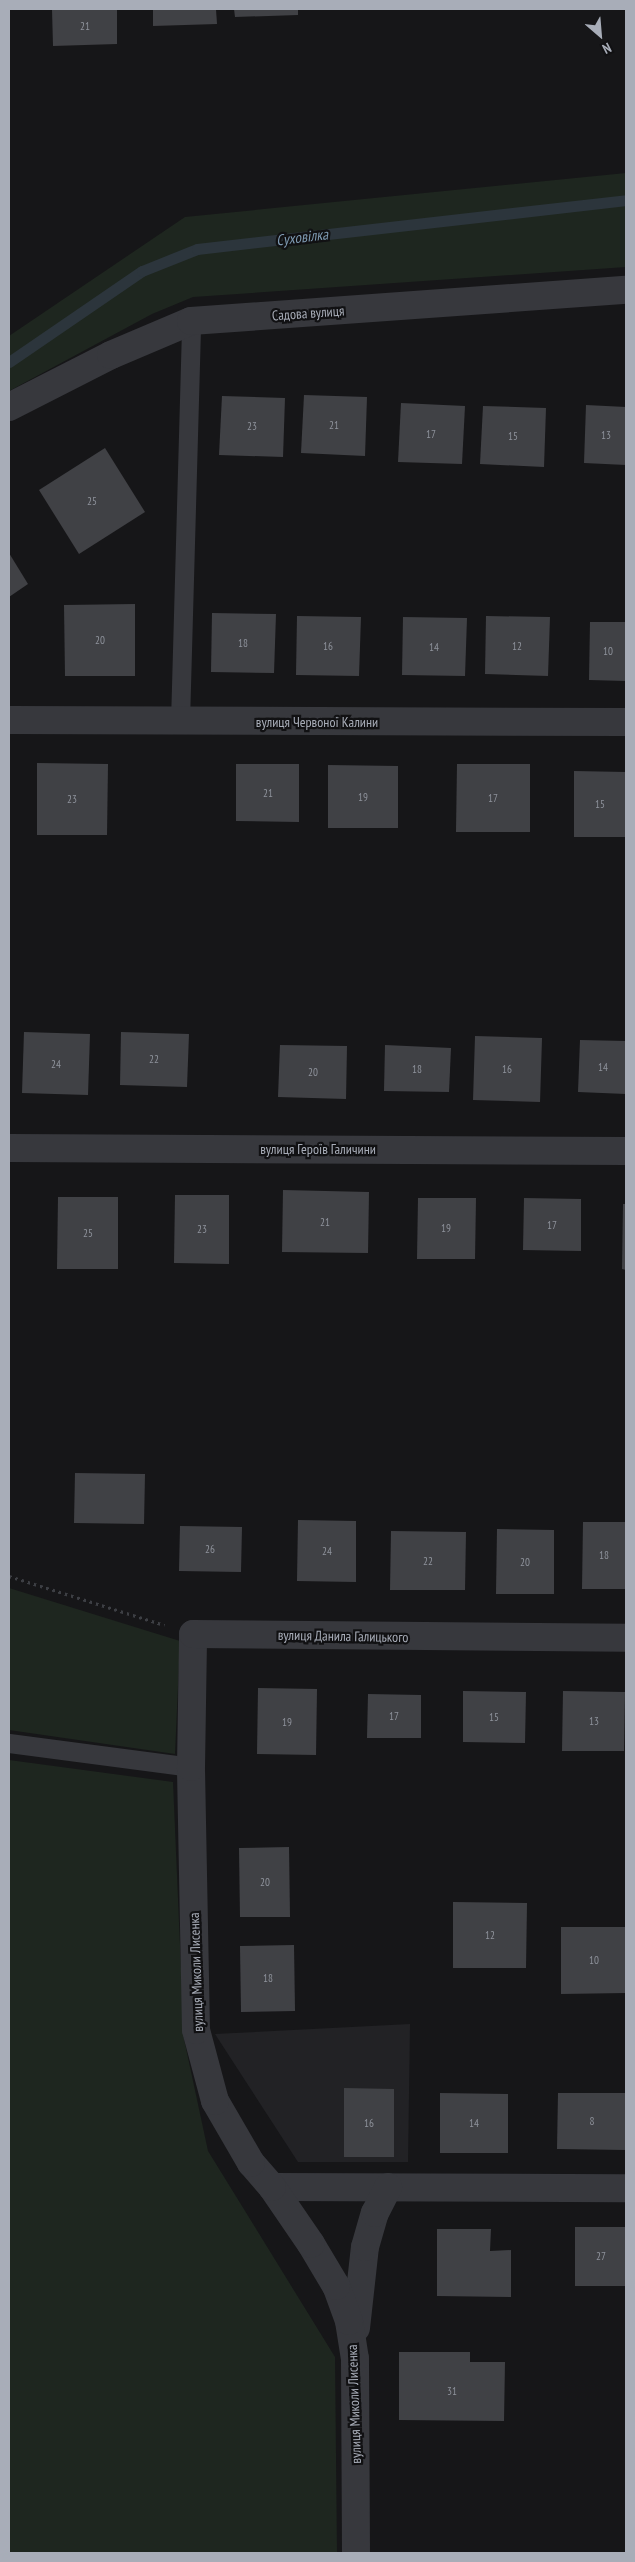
<!DOCTYPE html>
<html>
<head>
<meta charset="utf-8">
<style>
	body { margin:0 }
	#map { position:relative; width:635px; height:2562px; overflow:hidden; background:#161618; font-family:"PT Sans Narrow",sans-serif }
	div>[style] { position:absolute }
	[style*='--x'] { left:calc(var(--x)*1px); top:calc(var(--y)*1px); width:calc(var(--w)*1px); rotate:calc(var(--a)*1deg) }
	.built>* { inset:0; background:#222225 }
	.green>* { inset:0; background:#1e261f }
	.stream>* { height:11px; margin:-5.5px; padding:0 5.5px; transform-origin:5.5px; border-radius:5.5px; background:#2c353c }
	.building>* { inset:0; background:#404145 }
	.path>* { height:3px; margin-top:-1.5px; transform-origin:0; background:repeating-linear-gradient(90deg,#3d3f44 0 2.5px,transparent 0 6.5px) }
	.lane>* { height:19px; margin:-9.5px; padding:0 9.5px; transform-origin:9.5px; border-radius:9.5px; background:#37383d }
	.street>* { height:28px; margin:-14px; padding:0 14px; transform-origin:14px; border-radius:14px; background:#37383d }
	span { translate:-50% -50%; white-space:nowrap; text-align:center; line-height:1.15; -webkit-text-stroke:4.5px #111113; paint-order:stroke }
	.number-label { font-size:11px; color:#8e929b }
	.number-label span { -webkit-text-stroke-width:0 }
	.street-label { font-size:14px; color:#a8adb8 }
	.water-label { font-size:15px; color:#7f9bb3; font-style:italic }
	.frame { position:absolute; inset:0; border:10px solid #a8adb8; pointer-events:none }
	.north { position:absolute; left:575px; top:10px; width:50px; height:50px; -webkit-text-stroke:4px #111113; paint-order:stroke; rotate:153deg; font-size:14px; font-weight:700; line-height:20px; text-align:center; color:#a8adb8 }
	.north::after { content:''; display:block; margin:auto; width:18px; height:22px; background:#a8adb8; clip-path:polygon(50% 0,100% 100%,50% 72%,0 100%) }
</style>
</head>
<body>
<div id="map">
	<div class="built">
		<i style="clip-path:polygon(410px 2024px,408px 2162px,298px 2162px,215px 2034px)"></i>
	</div>
	<div class="green">
		<i style="clip-path:polygon(626px 173px,626px 267px,193px 297px,152px 314px,9px 391px,9px 336px,185px 217px)"></i>
		<i style="clip-path:polygon(9px 1588px,180px 1641px,175px 1754px,9px 1730px)"></i>
		<i style="clip-path:polygon(9px 1760px,173px 1782px,184px 2039px,208px 2151px,335px 2357px,337px 2553px,9px 2553px)"></i>
	</div>
	<div class="stream">
		<i style="--x:9;--y:362;--w:161;--a:-34.4"></i>
		<i style="--x:142;--y:271;--w:59;--a:-21.8"></i>
		<i style="--x:197;--y:249;--w:432;--a:-6.5"></i>
	</div>
	<div class="building">
		<i style="clip-path:polygon(52px 9px,117px 9px,117px 44px,53px 46px)"></i>
		<i style="clip-path:polygon(153px 9px,216px 9px,217px 24px,153px 26px)"></i>
		<i style="clip-path:polygon(234px 9px,298px 9px,298px 15px,235px 17px)"></i>
		<i style="clip-path:polygon(304px 395px,367px 397px,365px 456px,301px 453px)"></i>
		<i style="clip-path:polygon(222px 396px,285px 398px,283px 457px,219px 455px)"></i>
		<i style="clip-path:polygon(401px 403px,465px 406px,462px 464px,398px 462px)"></i>
		<i style="clip-path:polygon(586px 405px,626px 407px,626px 465px,584px 463px)"></i>
		<i style="clip-path:polygon(483px 406px,546px 408px,544px 467px,480px 464px)"></i>
		<i style="clip-path:polygon(105px 448px,145px 512px,79px 554px,39px 490px)"></i>
		<i style="clip-path:polygon(9px 553px,28px 584px,9px 597px)"></i>
		<i style="clip-path:polygon(135px 604px,135px 676px,65px 676px,64px 605px)"></i>
		<i style="clip-path:polygon(212px 613px,276px 614px,274px 673px,211px 672px)"></i>
		<i style="clip-path:polygon(297px 616px,361px 617px,359px 676px,296px 675px)"></i>
		<i style="clip-path:polygon(486px 616px,550px 617px,548px 676px,485px 674px)"></i>
		<i style="clip-path:polygon(403px 617px,467px 618px,465px 676px,402px 675px)"></i>
		<i style="clip-path:polygon(590px 622px,626px 622px,626px 681px,589px 680px)"></i>
		<i style="clip-path:polygon(37px 763px,108px 764px,107px 835px,37px 835px)"></i>
		<i style="clip-path:polygon(236px 764px,299px 764px,299px 822px,236px 821px)"></i>
		<i style="clip-path:polygon(457px 764px,530px 764px,530px 832px,456px 832px)"></i>
		<i style="clip-path:polygon(328px 765px,398px 766px,398px 828px,328px 828px)"></i>
		<i style="clip-path:polygon(574px 771px,626px 772px,626px 837px,574px 837px)"></i>
		<i style="clip-path:polygon(24px 1032px,90px 1034px,88px 1095px,22px 1093px)"></i>
		<i style="clip-path:polygon(121px 1032px,189px 1034px,187px 1087px,120px 1085px)"></i>
		<i style="clip-path:polygon(475px 1036px,542px 1038px,540px 1102px,473px 1100px)"></i>
		<i style="clip-path:polygon(580px 1040px,626px 1041px,626px 1094px,578px 1092px)"></i>
		<i style="clip-path:polygon(280px 1045px,347px 1046px,346px 1099px,278px 1097px)"></i>
		<i style="clip-path:polygon(385px 1045px,451px 1048px,449px 1092px,384px 1091px)"></i>
		<i style="clip-path:polygon(283px 1190px,369px 1192px,368px 1253px,282px 1252px)"></i>
		<i style="clip-path:polygon(175px 1195px,229px 1195px,229px 1264px,174px 1263px)"></i>
		<i style="clip-path:polygon(58px 1197px,118px 1197px,118px 1269px,57px 1269px)"></i>
		<i style="clip-path:polygon(418px 1198px,476px 1198px,475px 1259px,417px 1259px)"></i>
		<i style="clip-path:polygon(524px 1198px,581px 1199px,581px 1251px,523px 1250px)"></i>
		<i style="clip-path:polygon(623px 1204px,626px 1204px,626px 1270px,622px 1269px)"></i>
		<i style="clip-path:polygon(75px 1473px,145px 1474px,144px 1524px,74px 1523px)"></i>
		<i style="clip-path:polygon(298px 1520px,356px 1521px,356px 1582px,297px 1581px)"></i>
		<i style="clip-path:polygon(583px 1522px,626px 1522px,626px 1589px,582px 1589px)"></i>
		<i style="clip-path:polygon(180px 1526px,242px 1527px,241px 1572px,179px 1571px)"></i>
		<i style="clip-path:polygon(497px 1529px,554px 1530px,554px 1594px,496px 1594px)"></i>
		<i style="clip-path:polygon(391px 1531px,466px 1532px,465px 1590px,390px 1590px)"></i>
		<i style="clip-path:polygon(258px 1688px,317px 1689px,316px 1755px,257px 1754px)"></i>
		<i style="clip-path:polygon(463px 1691px,526px 1692px,525px 1743px,463px 1742px)"></i>
		<i style="clip-path:polygon(563px 1691px,625px 1692px,624px 1751px,562px 1751px)"></i>
		<i style="clip-path:polygon(368px 1694px,421px 1695px,421px 1738px,367px 1738px)"></i>
		<i style="clip-path:polygon(289px 1847px,290px 1917px,240px 1917px,239px 1848px)"></i>
		<i style="clip-path:polygon(453px 1902px,527px 1903px,526px 1968px,453px 1968px)"></i>
		<i style="clip-path:polygon(561px 1927px,626px 1927px,626px 1993px,561px 1994px)"></i>
		<i style="clip-path:polygon(294px 1945px,295px 2011px,241px 2012px,240px 1946px)"></i>
		<i style="clip-path:polygon(344px 2088px,394px 2089px,394px 2157px,344px 2157px)"></i>
		<i style="clip-path:polygon(440px 2093px,508px 2094px,508px 2153px,440px 2153px)"></i>
		<i style="clip-path:polygon(558px 2093px,626px 2093px,626px 2150px,557px 2149px)"></i>
		<i style="clip-path:polygon(575px 2227px,626px 2227px,626px 2286px,575px 2286px)"></i>
		<i style="clip-path:polygon(437px 2229px,491px 2229px,490px 2251px,511px 2250px,511px 2297px,437px 2296px)"></i>
		<i style="clip-path:polygon(399px 2352px,470px 2352px,470px 2362px,505px 2362px,504px 2421px,399px 2420px)"></i>
	</div>
	<div class="path">
		<i style="--x:9;--y:1576;--w:163;--a:17.5"></i>
	</div>
	<div class="lane">
		<i style="--x:180;--y:722;--w:401;--a:-88.4"></i>
		<i style="--x:9;--y:1743;--w:184;--a:7.5"></i>
	</div>
	<div class="street">
		<i style="--x:9;--y:407;--w:114;--a:-27"></i>
		<i style="--x:111;--y:355;--w:87;--a:-23"></i>
		<i style="--x:191;--y:321;--w:436;--a:-4.1"></i>
		<i style="--x:9;--y:720;--w:617;--a:0.19"></i>
		<i style="--x:9;--y:1148;--w:617;--a:0.28"></i>
		<i style="--x:272;--y:2187;--w:354;--a:0.2"></i>
		<i style="--x:356;--y:2328;--w:81;--a:-83.7"></i>
		<i style="--x:365;--y:2247;--w:35;--a:-74"></i>
		<i style="--x:375;--y:2213;--w:29;--a:-63"></i>
		<i style="--x:356;--y:2553;--w:194;--a:-90.3"></i>
		<i style="--x:355;--y:2359;--w:38;--a:-99"></i>
		<i style="--x:349;--y:2321;--w:37;--a:-110"></i>
		<i style="--x:336;--y:2286;--w:49;--a:-120.8"></i>
		<i style="--x:311;--y:2244;--w:69;--a:-124.4"></i>
		<i style="--x:272;--y:2187;--w:32;--a:-131"></i>
		<i style="--x:251;--y:2163;--w:72;--a:-120.1"></i>
		<i style="--x:215;--y:2101;--w:73;--a:-105"></i>
		<i style="--x:196;--y:2030;--w:263;--a:-91.1"></i>
		<i style="--x:191;--y:1767;--w:133;--a:-89.1"></i>
		<i style="--x:193;--y:1634;--w:433;--a:0.5"></i>
	</div>
	<div class="number-label">
		<span style="left:85px;top:26px">21</span>
		<span style="left:334px;top:425px">21</span>
		<span style="left:252px;top:426px">23</span>
		<span style="left:431px;top:434px">17</span>
		<span style="left:606px;top:435px">13</span>
		<span style="left:513px;top:436px">15</span>
		<span style="left:92px;top:501px">25</span>
		<span style="left:100px;top:640px">20</span>
		<span style="left:243px;top:643px">18</span>
		<span style="left:328px;top:646px">16</span>
		<span style="left:517px;top:646px">12</span>
		<span style="left:434px;top:647px">14</span>
		<span style="left:608px;top:651px">10</span>
		<span style="left:268px;top:793px">21</span>
		<span style="left:363px;top:797px">19</span>
		<span style="left:493px;top:798px">17</span>
		<span style="left:72px;top:799px">23</span>
		<span style="left:600px;top:804px">15</span>
		<span style="left:154px;top:1059px">22</span>
		<span style="left:56px;top:1064px">24</span>
		<span style="left:603px;top:1067px">14</span>
		<span style="left:417px;top:1069px">18</span>
		<span style="left:507px;top:1069px">16</span>
		<span style="left:313px;top:1072px">20</span>
		<span style="left:325px;top:1222px">21</span>
		<span style="left:552px;top:1225px">17</span>
		<span style="left:446px;top:1228px">19</span>
		<span style="left:202px;top:1229px">23</span>
		<span style="left:88px;top:1233px">25</span>
		<span style="left:210px;top:1549px">26</span>
		<span style="left:327px;top:1551px">24</span>
		<span style="left:604px;top:1555px">18</span>
		<span style="left:428px;top:1561px">22</span>
		<span style="left:525px;top:1562px">20</span>
		<span style="left:394px;top:1716px">17</span>
		<span style="left:494px;top:1717px">15</span>
		<span style="left:594px;top:1721px">13</span>
		<span style="left:287px;top:1722px">19</span>
		<span style="left:265px;top:1882px">20</span>
		<span style="left:490px;top:1935px">12</span>
		<span style="left:594px;top:1960px">10</span>
		<span style="left:268px;top:1978px">18</span>
		<span style="left:592px;top:2121px">8</span>
		<span style="left:369px;top:2123px">16</span>
		<span style="left:474px;top:2123px">14</span>
		<span style="left:601px;top:2256px">27</span>
		<span style="left:452px;top:2391px">31</span>
	</div>
	<div class="street-label">
		<span style="left:308px;top:313px;rotate:-4deg">Садова вулиця</span>
		<span style="left:317px;top:722px">вулиця Червоної Калини</span>
		<span style="left:318px;top:1149px">вулиця Героїв Галичини</span>
		<span style="left:343px;top:1636px;rotate:1deg">вулиця Данила Галицького</span>
		<span style="left:196px;top:1972px;rotate:-92deg">вулиця Миколи Лисенка</span>
		<span style="left:354px;top:2404px;rotate:-92deg">вулиця Миколи Лисенка</span>
	</div>
	<div class="water-label">
		<span style="left:302px;top:237px;rotate:-7deg">Суховілка</span>
	</div>
	<div class="frame"></div>
	<div class="north">N</div>
</div>
</body>
</html>
